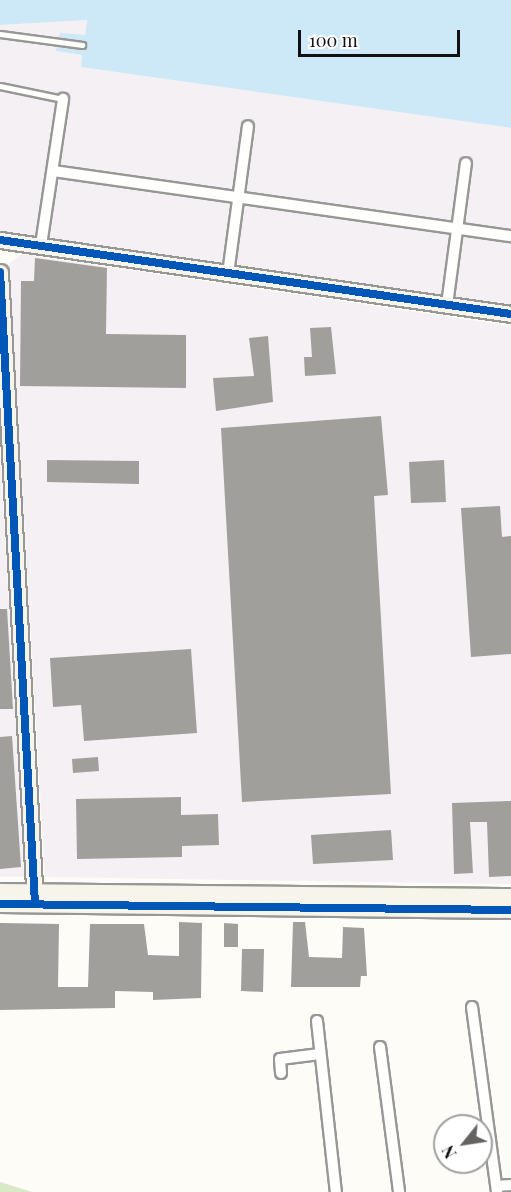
<!DOCTYPE html>
<html>
<head>
<meta charset="utf-8">
<style>
	body { margin:0 }
	#map { position:relative; width:511px; height:1192px; overflow:hidden; background:#fdfcf7; font-family:"Playfair Display",serif }
	div>[style] { position:absolute }
	[style*='--x'] { left:calc(var(--x)*1px); top:calc(var(--y)*1px); width:calc(var(--w)*1px); rotate:calc(var(--a)*1deg) }
	.industrial>* { inset:0; background:#f5f0f3 }
	.forest>* { inset:0; background:#d8eac5 }
	.water>* { inset:0; background:#cde8f7 }
	.building>* { inset:0; background:#a19f9c }
	.roads { filter:drop-shadow(2px 0 #979795) drop-shadow(-2px 0 #979795) drop-shadow(0 2px #979795) drop-shadow(0 -2px #979795) }
	.lane>* { height:5px; margin:-2.5px; padding:0 2.5px; transform-origin:2.5px; border-radius:2.5px; background:#fffffe }
	.street>* { height:10px; margin:-5px; padding:0 5px; transform-origin:5px; border-radius:5px; background:#fffffe }
	.secondary>* { height:15px; margin:-7.5px; padding:0 7.5px; transform-origin:7.5px; border-radius:7.5px; background:#f6f4eb }
	.cycleway>* { height:8px; margin:-4px; padding:0 4px; transform-origin:4px; border-radius:4px; background:#0057b8 }
	span { translate:-50% -50%; white-space:nowrap; text-align:center; line-height:1.15; -webkit-text-stroke:6px #fff; paint-order:stroke }
	.north { position:absolute; left:433px; top:1114px; width:60px; height:60px; box-sizing:border-box; background:#fff; border:2px solid #a0a0a0; border-radius:50%; rotate:240deg; font-size:16px; font-weight:700; line-height:24px; text-align:center; color:#111 }
	.north::after { content:''; display:block; margin:auto; width:21px; height:27px; background:#646362; clip-path:polygon(50% 0,100% 100%,50% 72%,0 100%) }
	.scale { position:absolute; left:298px; top:30px; width:162px; height:27px; box-sizing:border-box; border:3px solid #111; border-top:0; padding-left:8px; font-size:18px; line-height:21px; white-space:nowrap; color:#111; -webkit-text-stroke:4px #fff; paint-order:stroke }
</style>
</head>
<body>
<div id="map">
	<div class="industrial">
		<i style="clip-path:polygon(87px 20px,85px 35px,57px 51px,82px 55px,81px 67px,511px 128px,511px 307px,0 233px,0 25px)"></i>
		<i style="clip-path:polygon(21px 254px,511px 326px,511px 884px,45px 877px,9px 264px)"></i>
		<i style="clip-path:polygon(0 452px,25px 877px,0 877px)"></i>
	</div>
	<div class="forest">
		<i style="clip-path:polygon(0 1182px,32px 1192px,0 1192px)"></i>
	</div>
	<div class="water">
		<i style="clip-path:polygon(0 0,511px 0,511px 128px,81px 67px,82px 55px,56px 51px,60px 33px,85px 35px,87px 20px,0 25px)"></i>
	</div>
	<div class="building">
		<i style="clip-path:polygon(35px 258px,107px 268px,106px 334px,186px 335px,186px 388px,20px 386px,21px 281px,34px 281px)"></i>
		<i style="clip-path:polygon(331px 327px,336px 374px,305px 376px,304px 357px,312px 357px,310px 328px)"></i>
		<i style="clip-path:polygon(268px 336px,273px 402px,216px 411px,213px 378px,254px 376px,249px 338px)"></i>
		<i style="clip-path:polygon(381px 416px,388px 495px,374px 496px,391px 794px,242px 802px,221px 428px)"></i>
		<i style="clip-path:polygon(47px 460px,139px 461px,139px 484px,47px 482px)"></i>
		<i style="clip-path:polygon(444px 460px,446px 502px,411px 503px,409px 462px)"></i>
		<i style="clip-path:polygon(500px 506px,502px 537px,511px 536px,511px 654px,471px 657px,461px 508px)"></i>
		<i style="clip-path:polygon(0 609px,7px 609px,13px 709px,0 709px)"></i>
		<i style="clip-path:polygon(191px 649px,197px 733px,84px 741px,81px 705px,53px 707px,50px 658px)"></i>
		<i style="clip-path:polygon(12px 736px,21px 867px,0 869px,0 737px)"></i>
		<i style="clip-path:polygon(98px 757px,99px 771px,73px 773px,72px 759px)"></i>
		<i style="clip-path:polygon(181px 797px,181px 815px,218px 814px,219px 845px,182px 846px,182px 857px,77px 859px,76px 799px)"></i>
		<i style="clip-path:polygon(511px 801px,511px 876px,489px 877px,487px 822px,470px 822px,473px 873px,454px 874px,452px 803px)"></i>
		<i style="clip-path:polygon(391px 830px,393px 860px,313px 864px,311px 835px)"></i>
		<i style="clip-path:polygon(179px 922px,202px 923px,201px 998px,153px 1000px,153px 992px,115px 991px,115px 1008px,0 1010px,0 923px,59px 924px,58px 987px,88px 987px,90px 924px,144px 924px,148px 955px,179px 956px)"></i>
		<i style="clip-path:polygon(293px 922px,305px 922px,309px 957px,342px 958px,343px 927px,364px 928px,367px 976px,361px 976px,360px 987px,291px 987px)"></i>
		<i style="clip-path:polygon(224px 923px,238px 924px,238px 947px,224px 947px)"></i>
		<i style="clip-path:polygon(242px 949px,264px 949px,263px 992px,241px 991px)"></i>
	</div>
	<div class="roads">
		<div class="lane">
			<i style="--x:0;--y:34;--w:83;--a:7.6"></i>
			<i style="--x:0;--y:86;--w:64;--a:11.7"></i>
		</div>
		<div class="street">
			<i style="--x:53;--y:171;--w:463;--a:8.1"></i>
			<i style="--x:41;--y:245;--w:148;--a:-81.4"></i>
			<i style="--x:228;--y:274;--w:149;--a:-82.3"></i>
			<i style="--x:447;--y:305;--w:143;--a:-82.4"></i>
			<i style="--x:472;--y:1007;--w:187;--a:82.3"></i>
			<i style="--x:317;--y:1021;--w:172;--a:83.7"></i>
			<i style="--x:380;--y:1047;--w:146;--a:82.5"></i>
			<i style="--x:281;--y:1073;--w:14;--a:-94"></i>
			<i style="--x:280;--y:1059;--w:40;--a:-7.1"></i>
			<i style="--x:497;--y:1186;--w:14;--a:-4"></i>
		</div>
		<div class="secondary">
			<i style="--x:0;--y:240;--w:516;--a:8.24"></i>
			<i style="--x:0;--y:272;--w:633;--a:86.83"></i>
			<i style="--x:0;--y:891;--w:511;--a:0.56"></i>
			<i style="--x:0;--y:904;--w:511;--a:0.67"></i>
		</div>
	</div>
	<div class="cycleway">
		<i style="--x:0;--y:240;--w:516;--a:8.24"></i>
		<i style="--x:0;--y:272;--w:633;--a:86.83"></i>
		<i style="--x:0;--y:904;--w:511;--a:0.67"></i>
	</div>
	<div class="north">N</div>
	<div class="scale">100 m</div>
</div>
</body>
</html>
